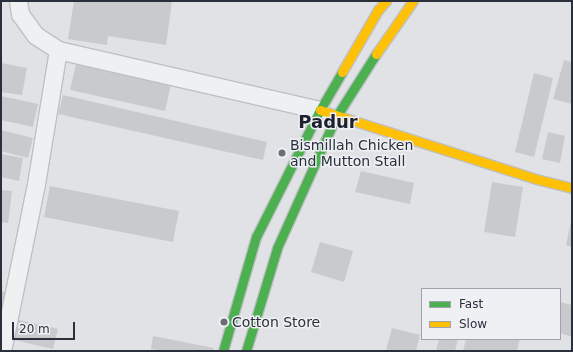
<!DOCTYPE html>
<html>
<head>
<meta charset="utf-8">
<style>
	body { margin:0 }
	#map { position:relative; width:573px; height:352px; overflow:hidden; background:#e0e2e5; font-family:"DejaVu Sans",sans-serif }
	div>[style] { position:absolute }
	[style*='--x'] { left:calc(var(--x)*1px); top:calc(var(--y)*1px); width:calc(var(--w)*1px); rotate:calc(var(--a)*1deg) }
	.building>* { inset:0; background:#c9cacd }
	.roads { filter:drop-shadow(1px 0 #bfc0c3) drop-shadow(-1px 0 #bfc0c3) drop-shadow(0 1px #bfc0c3) drop-shadow(0 -1px #bfc0c3) }
	.street>* { height:17px; margin:-8.5px; padding:0 8.5px; transform-origin:8.5px; border-radius:8.5px; background:#eff0f2 }
	.fast>* { height:9px; margin:-4.5px; padding:0 4.5px; transform-origin:4.5px; border-radius:4.5px; background:#4caf50 }
	.slow>* { height:9px; margin:-4.5px; padding:0 4.5px; transform-origin:4.5px; border-radius:4.5px; background:#ffc107 }
	.dots>* { width:11px; height:11px; translate:-50% -50%; box-sizing:border-box; border:2px solid #eef0f4; border-radius:50% }
	span { translate:-50% -50%; white-space:nowrap; text-align:center; line-height:1.15; -webkit-text-stroke:3px #eef0f4; paint-order:stroke }
	.poi-label { font-size:14px; color:#2a2f3c }
	.left { translate:0 -50%; text-align:left }
	.district-label { font-size:18px; color:#1c212d; font-weight:700 }
	.frame { position:absolute; inset:0; border:2px solid #2a2f3c; pointer-events:none }
	.legend { position:absolute; left:421px; top:288px; width:140px; height:52px; box-sizing:border-box; background:#eef0f4; border:1px solid #a0a3aa; margin:0; padding:5px 7px; list-style:none; font-size:12px; color:#2a2f3c }
	.legend li { display:flex; align-items:center; gap:8px; height:20px }
	.legend b { width:20px; border:1px solid #a0a3aa }
	.scale { position:absolute; left:12px; top:322px; width:63px; height:18px; box-sizing:border-box; border:2px solid #2a2f3c; border-top:0; padding-left:5px; font-size:12px; line-height:14px; white-space:nowrap; color:#2a2f3c; -webkit-text-stroke:3px #eef0f4; paint-order:stroke }
</style>
</head>
<body>
<div id="map">
	<div class="building">
		<i style="clip-path:polygon(74px 1px,172px 1px,166px 45px,108px 36px,107px 45px,68px 39px)"></i>
		<i style="clip-path:polygon(564px 60px,572px 62px,572px 104px,553px 99px)"></i>
		<i style="clip-path:polygon(1px 63px,27px 68px,22px 95px,1px 92px)"></i>
		<i style="clip-path:polygon(76px 64px,171px 84px,165px 111px,70px 90px)"></i>
		<i style="clip-path:polygon(534px 73px,553px 78px,534px 157px,515px 152px)"></i>
		<i style="clip-path:polygon(63px 95px,267px 142px,263px 160px,58px 114px)"></i>
		<i style="clip-path:polygon(1px 96px,38px 104px,33px 127px,1px 120px)"></i>
		<i style="clip-path:polygon(1px 130px,33px 138px,28px 158px,1px 151px)"></i>
		<i style="clip-path:polygon(548px 132px,565px 136px,560px 163px,542px 159px)"></i>
		<i style="clip-path:polygon(1px 154px,23px 158px,19px 181px,1px 177px)"></i>
		<i style="clip-path:polygon(361px 171px,414px 183px,410px 204px,355px 192px)"></i>
		<i style="clip-path:polygon(492px 182px,523px 187px,515px 237px,484px 232px)"></i>
		<i style="clip-path:polygon(50px 186px,179px 211px,173px 242px,44px 217px)"></i>
		<i style="clip-path:polygon(1px 190px,12px 191px,8px 223px,1px 222px)"></i>
		<i style="clip-path:polygon(571px 221px,572px 221px,572px 247px,566px 245px)"></i>
		<i style="clip-path:polygon(320px 242px,353px 251px,344px 282px,311px 272px)"></i>
		<i style="clip-path:polygon(1px 291px,5px 292px,2px 311px,1px 310px)"></i>
		<i style="clip-path:polygon(560px 302px,572px 305px,572px 337px,560px 333px)"></i>
		<i style="clip-path:polygon(11px 318px,58px 329px,53px 349px,6px 338px)"></i>
		<i style="clip-path:polygon(392px 328px,420px 335px,416px 351px,386px 350px)"></i>
		<i style="clip-path:polygon(153px 336px,214px 348px,213px 351px,162px 351px,151px 349px)"></i>
		<i style="clip-path:polygon(439px 339px,458px 339px,455px 351px,436px 351px)"></i>
		<i style="clip-path:polygon(466px 339px,520px 339px,517px 351px,463px 351px)"></i>
	</div>
	<div class="roads">
		<div class="street">
			<i style="--x:18;--y:1;--w:13;--a:81"></i>
			<i style="--x:20;--y:14;--w:26;--a:54"></i>
			<i style="--x:35;--y:35;--w:27;--a:33"></i>
			<i style="--x:58;--y:50;--w:269;--a:12.9"></i>
			<i style="--x:2;--y:351;--w:170;--a:-78.5"></i>
			<i style="--x:36;--y:184;--w:136;--a:-80.7"></i>
		</div>
		<div class="fast">
			<i style="--x:223;--y:351;--w:119;--a:-73.9"></i>
			<i style="--x:256;--y:237;--w:142;--a:-63.3"></i>
			<i style="--x:320;--y:110;--w:44;--a:-59.9"></i>
			<i style="--x:246;--y:351;--w:108;--a:-73.2"></i>
			<i style="--x:277;--y:248;--w:144;--a:-65.8"></i>
			<i style="--x:336;--y:117;--w:75;--a:-57.6"></i>
		</div>
		<div class="slow">
			<i style="--x:376;--y:54;--w:65;--a:-55.1"></i>
			<i style="--x:342;--y:72;--w:72;--a:-59.9"></i>
			<i style="--x:378;--y:10;--w:12;--a:-48"></i>
			<i style="--x:320;--y:110;--w:227;--a:17.7"></i>
			<i style="--x:536;--y:179;--w:37;--a:14"></i>
		</div>
	</div>
	<div class="dots">
		<i style="left:282px;top:153px;background:#6a6e77"></i>
		<i style="left:224px;top:322px;background:#6a6e77"></i>
	</div>
	<div class="poi-label">
		<span class="left" style="left:290px;top:153px">Bismillah Chicken<br>and Mutton Stall</span>
		<span class="left" style="left:232px;top:322px">Cotton Store</span>
	</div>
	<div class="district-label">
		<span style="left:328px;top:122px">Padur</span>
	</div>
	<div class="frame"></div>
	<ul class="legend">
	<li><b style="height:5px;background:#4caf50"></b>Fast</li>
	<li><b style="height:5px;background:#ffc107"></b>Slow</li>
	</ul>
	<div class="scale">20 m</div>
</div>
</body>
</html>
